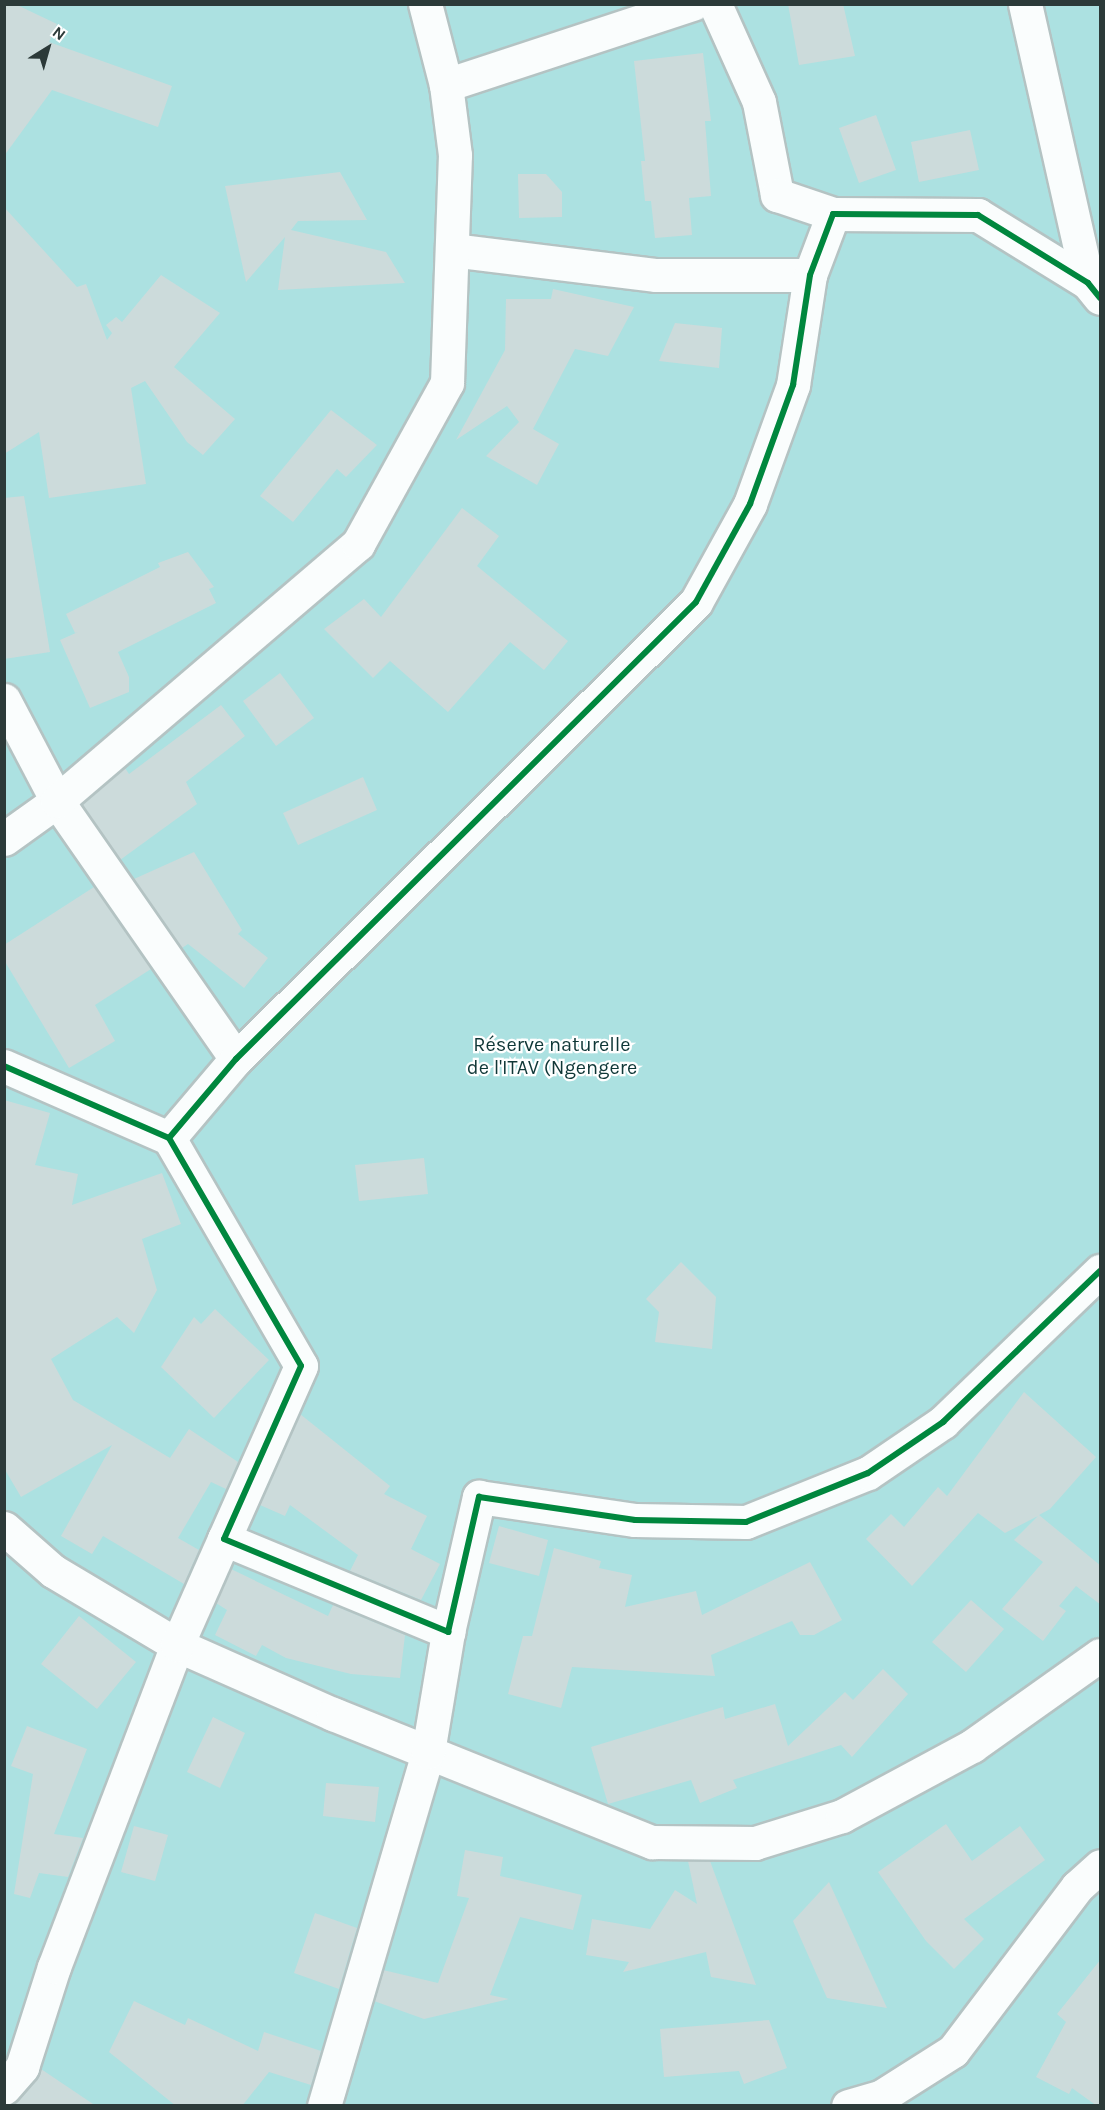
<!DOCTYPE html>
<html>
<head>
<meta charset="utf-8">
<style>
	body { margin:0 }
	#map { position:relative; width:1105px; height:2110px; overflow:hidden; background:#e1f4f4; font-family:Karla,sans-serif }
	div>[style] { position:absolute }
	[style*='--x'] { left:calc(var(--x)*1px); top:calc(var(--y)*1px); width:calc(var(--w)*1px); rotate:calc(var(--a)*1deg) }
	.green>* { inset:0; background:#ace1e1 }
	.building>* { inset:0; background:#ccdbdb }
	.roads { filter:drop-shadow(2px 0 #b4c3c3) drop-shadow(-2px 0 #b4c3c3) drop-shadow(0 2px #b4c3c3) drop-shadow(0 -2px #b4c3c3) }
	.minor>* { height:33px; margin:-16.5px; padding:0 16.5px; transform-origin:16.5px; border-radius:16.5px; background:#fafdfd }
	.tertiary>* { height:33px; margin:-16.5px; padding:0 16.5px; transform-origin:16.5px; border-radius:16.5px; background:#fafdfd }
	.cycleway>* { height:6px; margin:-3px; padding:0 3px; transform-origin:3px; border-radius:3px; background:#00873e }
	span { translate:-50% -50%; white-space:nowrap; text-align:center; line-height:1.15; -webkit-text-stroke:4.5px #fff; paint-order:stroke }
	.park-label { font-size:20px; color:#0f3737 }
	.frame { position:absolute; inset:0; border:6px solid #2c3a39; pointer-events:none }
	.north { position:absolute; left:18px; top:18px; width:60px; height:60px; -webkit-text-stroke:4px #fff; paint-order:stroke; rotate:37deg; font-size:16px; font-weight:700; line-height:24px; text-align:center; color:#2c3a39 }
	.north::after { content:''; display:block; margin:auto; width:21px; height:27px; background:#2c3a39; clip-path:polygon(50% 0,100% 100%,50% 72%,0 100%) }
</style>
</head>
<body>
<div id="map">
	<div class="green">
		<i style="clip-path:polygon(5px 5px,1100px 5px,1100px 2105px,5px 2105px)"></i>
	</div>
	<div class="building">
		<i style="clip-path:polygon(4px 4px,15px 4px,57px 24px,49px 42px,172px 86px,158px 127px,52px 90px,4px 156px)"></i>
		<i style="clip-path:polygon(788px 4px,843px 4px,855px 56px,799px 65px)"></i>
		<i style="clip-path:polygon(703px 53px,711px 121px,705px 121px,711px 196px,689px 198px,692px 235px,655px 238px,651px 201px,645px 201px,641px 161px,645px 161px,634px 61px)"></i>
		<i style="clip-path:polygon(876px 115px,896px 170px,859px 183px,839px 128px)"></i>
		<i style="clip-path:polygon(970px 130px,979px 170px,919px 182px,911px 142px)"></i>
		<i style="clip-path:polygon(340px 172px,367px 220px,298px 221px,291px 230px,386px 252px,405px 283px,278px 290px,285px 237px,246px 282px,225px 186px)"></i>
		<i style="clip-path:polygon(518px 174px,546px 174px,562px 192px,562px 217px,519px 218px)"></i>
		<i style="clip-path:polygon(4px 207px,77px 287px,86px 284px,107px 340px,112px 333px,106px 325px,116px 317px,122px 322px,161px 275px,220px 313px,174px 367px,235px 419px,203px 455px,187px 442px,145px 381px,131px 388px,146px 484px,49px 498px,39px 432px,4px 454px)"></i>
		<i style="clip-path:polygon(553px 289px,634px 307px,608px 356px,575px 349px,533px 429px,559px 444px,537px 485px,486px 456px,519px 422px,507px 406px,456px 440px,505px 350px,506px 299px,551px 299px)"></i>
		<i style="clip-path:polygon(675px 323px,722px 328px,719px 368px,659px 361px)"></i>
		<i style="clip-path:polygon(331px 410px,377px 445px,346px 477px,337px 469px,293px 522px,260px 496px)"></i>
		<i style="clip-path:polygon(24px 496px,50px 652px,4px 659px,4px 498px)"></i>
		<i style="clip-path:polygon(462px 508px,499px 536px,477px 566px,568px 641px,544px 670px,510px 642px,448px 712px,390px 661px,373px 678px,324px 629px,364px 599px,381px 617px)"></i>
		<i style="clip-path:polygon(188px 552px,214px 587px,209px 589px,216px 603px,118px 652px,129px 677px,129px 692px,90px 708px,60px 640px,78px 632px,75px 633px,66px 614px,160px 567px,158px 563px)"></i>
		<i style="clip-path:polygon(280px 673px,314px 718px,276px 746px,243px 701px)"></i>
		<i style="clip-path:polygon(221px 705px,245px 736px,186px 782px,197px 804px,120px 860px,82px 804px,125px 768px,129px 774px)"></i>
		<i style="clip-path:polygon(363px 777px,377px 810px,298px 845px,283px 813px)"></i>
		<i style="clip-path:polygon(194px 852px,242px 930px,238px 934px,268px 958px,244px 988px,188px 944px,182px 948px,134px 879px)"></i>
		<i style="clip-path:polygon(94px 887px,151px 969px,95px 1005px,115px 1041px,69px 1068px,4px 960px,4px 945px)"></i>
		<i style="clip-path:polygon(4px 1100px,50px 1113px,35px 1165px,78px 1174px,72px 1205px,162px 1173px,181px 1224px,142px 1239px,157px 1290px,134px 1333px,117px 1317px,51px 1359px,73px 1400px,170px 1458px,189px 1429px,238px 1462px,226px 1489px,211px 1482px,178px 1538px,199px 1550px,184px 1584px,103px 1536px,92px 1554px,61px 1536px,112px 1445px,21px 1497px,4px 1468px)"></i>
		<i style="clip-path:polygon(424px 1158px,428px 1194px,359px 1201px,355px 1165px)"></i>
		<i style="clip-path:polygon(681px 1262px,716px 1297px,712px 1349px,655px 1342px,659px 1312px,646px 1299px)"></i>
		<i style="clip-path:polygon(215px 1309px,269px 1360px,214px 1418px,161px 1367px,194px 1317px,201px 1324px)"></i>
		<i style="clip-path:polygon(1024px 1392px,1096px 1457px,1050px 1509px,1039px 1515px,1101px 1566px,1101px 1605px,1076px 1586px,1059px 1606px,1066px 1611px,1043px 1641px,1002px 1609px,1043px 1562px,1014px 1540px,1038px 1516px,1005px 1533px,978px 1513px,912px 1586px,866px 1539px,891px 1514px,904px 1527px,938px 1487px,947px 1496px)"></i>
		<i style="clip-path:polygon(300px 1414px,390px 1486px,384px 1494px,427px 1516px,411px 1549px,440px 1564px,421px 1600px,350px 1571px,358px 1555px,290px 1505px,285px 1516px,260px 1505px)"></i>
		<i style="clip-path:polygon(499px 1526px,548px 1540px,539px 1576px,489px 1563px)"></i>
		<i style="clip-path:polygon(554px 1548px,601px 1561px,599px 1568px,632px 1575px,625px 1607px,696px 1591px,702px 1615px,810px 1562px,842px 1620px,814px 1635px,800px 1635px,792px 1621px,711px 1655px,715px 1676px,572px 1667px,561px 1708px,508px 1694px,523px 1636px,532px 1636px)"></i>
		<i style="clip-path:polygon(231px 1569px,328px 1616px,333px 1605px,405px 1635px,400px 1678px,351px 1674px,286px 1658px,262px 1645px,256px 1656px,215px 1635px,227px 1610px,216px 1603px)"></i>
		<i style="clip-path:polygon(971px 1600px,1004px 1629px,966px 1672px,932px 1642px)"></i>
		<i style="clip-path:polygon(79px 1616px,136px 1662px,97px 1709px,41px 1664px)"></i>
		<i style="clip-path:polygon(883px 1669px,908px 1694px,852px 1757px,841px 1745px,733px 1780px,737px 1788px,700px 1803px,691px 1780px,608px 1804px,591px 1747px,723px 1707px,725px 1719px,775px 1704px,788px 1746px,845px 1692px,853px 1700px)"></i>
		<i style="clip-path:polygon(213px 1717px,245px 1733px,220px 1788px,187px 1772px)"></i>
		<i style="clip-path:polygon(27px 1726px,87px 1749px,54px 1834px,83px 1838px,68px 1877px,39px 1873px,30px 1898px,14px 1894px,33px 1774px,11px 1766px)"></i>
		<i style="clip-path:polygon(326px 1783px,379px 1787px,375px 1822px,323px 1816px)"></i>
		<i style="clip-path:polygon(946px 1824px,972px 1861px,1020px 1826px,1045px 1860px,964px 1919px,984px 1939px,954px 1969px,926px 1941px,878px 1872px)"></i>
		<i style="clip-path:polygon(134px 1826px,168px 1835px,155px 1881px,121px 1872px)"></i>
		<i style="clip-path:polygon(465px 1850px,503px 1857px,500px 1876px,582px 1895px,573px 1930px,520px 1917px,490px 1995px,509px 1999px,424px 2019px,374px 2001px,383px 1970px,438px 1983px,469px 1898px,457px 1896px)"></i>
		<i style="clip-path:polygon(688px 1861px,710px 1861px,756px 1985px,711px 1977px,706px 1952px,623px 1972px,629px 1962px,586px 1955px,592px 1919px,650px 1929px,675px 1890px,697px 1904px)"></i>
		<i style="clip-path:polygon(829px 1882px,887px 2008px,827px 1998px,793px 1921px)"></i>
		<i style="clip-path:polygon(315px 1913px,357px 1928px,339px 1989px,294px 1973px)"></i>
		<i style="clip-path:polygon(1101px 1959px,1101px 2106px,1097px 2106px,1072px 2088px,1069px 2094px,1036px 2077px,1066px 2022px,1057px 2014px)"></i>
		<i style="clip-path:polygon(134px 2001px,185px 2025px,188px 2018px,258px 2051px,264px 2032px,321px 2051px,311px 2085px,269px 2072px,242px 2106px,176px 2106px,109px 2052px)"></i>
		<i style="clip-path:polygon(769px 2020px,787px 2068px,744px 2084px,739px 2071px,664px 2077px,660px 2029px)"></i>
		<i style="clip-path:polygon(41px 2069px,96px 2106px,11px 2106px)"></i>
	</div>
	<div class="roads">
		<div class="minor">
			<i style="--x:715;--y:4;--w:107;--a:65.8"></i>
			<i style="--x:759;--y:102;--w:95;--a:79"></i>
			<i style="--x:777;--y:195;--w:59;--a:18.7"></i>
			<i style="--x:446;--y:85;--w:260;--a:-18.2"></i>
			<i style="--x:452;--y:250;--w:206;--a:7"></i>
			<i style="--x:656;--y:275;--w:154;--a:0"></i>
			<i style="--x:4;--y:700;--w:114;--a:62.3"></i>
			<i style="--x:57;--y:801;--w:314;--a:55.2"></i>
			<i style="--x:4;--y:839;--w:65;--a:-35.6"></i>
			<i style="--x:57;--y:801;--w:396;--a:-40.5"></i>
			<i style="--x:358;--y:544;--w:184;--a:-61.1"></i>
			<i style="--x:447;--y:383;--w:228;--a:-88"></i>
			<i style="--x:455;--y:155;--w:71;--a:-97.3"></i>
			<i style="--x:446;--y:85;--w:84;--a:-104.5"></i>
			<i style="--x:4;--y:1066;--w:180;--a:23.6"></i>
			<i style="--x:169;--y:1138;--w:104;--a:-49.7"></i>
			<i style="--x:236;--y:1059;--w:648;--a:-44.81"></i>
			<i style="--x:696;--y:602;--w:112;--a:-61.1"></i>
			<i style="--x:750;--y:504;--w:127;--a:-70.1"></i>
			<i style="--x:793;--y:385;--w:111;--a:-81.2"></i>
			<i style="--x:810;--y:275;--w:65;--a:-69.3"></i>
			<i style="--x:833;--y:214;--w:145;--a:0.4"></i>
			<i style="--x:978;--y:215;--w:129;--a:31.7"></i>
			<i style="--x:169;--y:1138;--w:263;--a:59.9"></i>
			<i style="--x:301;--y:1366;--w:189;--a:114"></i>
			<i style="--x:224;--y:1539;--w:243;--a:22.5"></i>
			<i style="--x:448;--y:1632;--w:139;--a:-77.1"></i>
			<i style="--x:479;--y:1497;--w:158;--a:8.4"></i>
			<i style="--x:635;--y:1520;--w:111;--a:1"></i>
			<i style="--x:746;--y:1522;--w:131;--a:-21.9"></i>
			<i style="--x:868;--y:1473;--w:91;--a:-34.2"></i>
			<i style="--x:943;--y:1422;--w:218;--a:-43.9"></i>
			<i style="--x:4;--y:1528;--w:65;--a:41.3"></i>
			<i style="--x:53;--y:1571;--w:144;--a:30.8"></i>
			<i style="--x:177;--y:1645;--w:171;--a:23.9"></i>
			<i style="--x:333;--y:1714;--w:344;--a:21.9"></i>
			<i style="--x:652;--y:1842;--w:103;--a:0.6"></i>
			<i style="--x:755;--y:1843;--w:91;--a:-17.2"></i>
			<i style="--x:842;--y:1816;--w:148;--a:-28.3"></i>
			<i style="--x:972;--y:1746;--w:157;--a:-35.4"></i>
			<i style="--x:4;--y:2088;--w:28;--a:-49"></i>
			<i style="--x:22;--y:2067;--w:105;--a:-72.3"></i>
			<i style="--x:54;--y:1967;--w:345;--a:-69.1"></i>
			<i style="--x:177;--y:1645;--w:116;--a:-66.1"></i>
			<i style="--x:324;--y:2106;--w:369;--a:-73.6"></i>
			<i style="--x:428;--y:1752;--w:122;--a:-80.5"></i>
			<i style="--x:848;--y:2106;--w:35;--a:-16"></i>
			<i style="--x:882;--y:2096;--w:84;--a:-32.4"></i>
			<i style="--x:953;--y:2051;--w:206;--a:-52.9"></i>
			<i style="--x:1077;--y:1887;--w:31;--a:-42"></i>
		</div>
		<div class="tertiary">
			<i style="--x:1025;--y:4;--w:286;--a:77.3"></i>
			<i style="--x:1088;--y:283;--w:19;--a:51"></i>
		</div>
	</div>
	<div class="cycleway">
		<i style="--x:4;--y:1066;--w:180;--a:23.6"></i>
		<i style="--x:169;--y:1138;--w:104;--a:-49.7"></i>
		<i style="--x:236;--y:1059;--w:648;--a:-44.81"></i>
		<i style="--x:696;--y:602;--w:112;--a:-61.1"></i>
		<i style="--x:750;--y:504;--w:127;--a:-70.1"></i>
		<i style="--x:793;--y:385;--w:111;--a:-81.2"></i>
		<i style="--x:810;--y:275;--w:65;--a:-69.3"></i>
		<i style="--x:833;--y:214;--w:145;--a:0.4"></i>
		<i style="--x:978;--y:215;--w:129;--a:31.7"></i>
		<i style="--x:1088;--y:283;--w:19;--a:51"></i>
		<i style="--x:169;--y:1138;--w:263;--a:59.9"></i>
		<i style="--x:301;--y:1366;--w:189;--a:114"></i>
		<i style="--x:224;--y:1539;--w:243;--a:22.5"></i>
		<i style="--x:448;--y:1632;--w:139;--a:-77.1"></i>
		<i style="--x:479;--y:1497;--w:158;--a:8.4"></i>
		<i style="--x:635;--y:1520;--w:111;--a:1"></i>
		<i style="--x:746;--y:1522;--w:131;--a:-21.9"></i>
		<i style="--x:868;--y:1473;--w:91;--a:-34.2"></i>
		<i style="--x:943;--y:1422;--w:218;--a:-43.9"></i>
	</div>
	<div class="park-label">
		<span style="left:552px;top:1056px">Réserve naturelle<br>de l'ITAV (Ngengere</span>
	</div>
	<div class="frame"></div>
	<div class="north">N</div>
</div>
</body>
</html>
